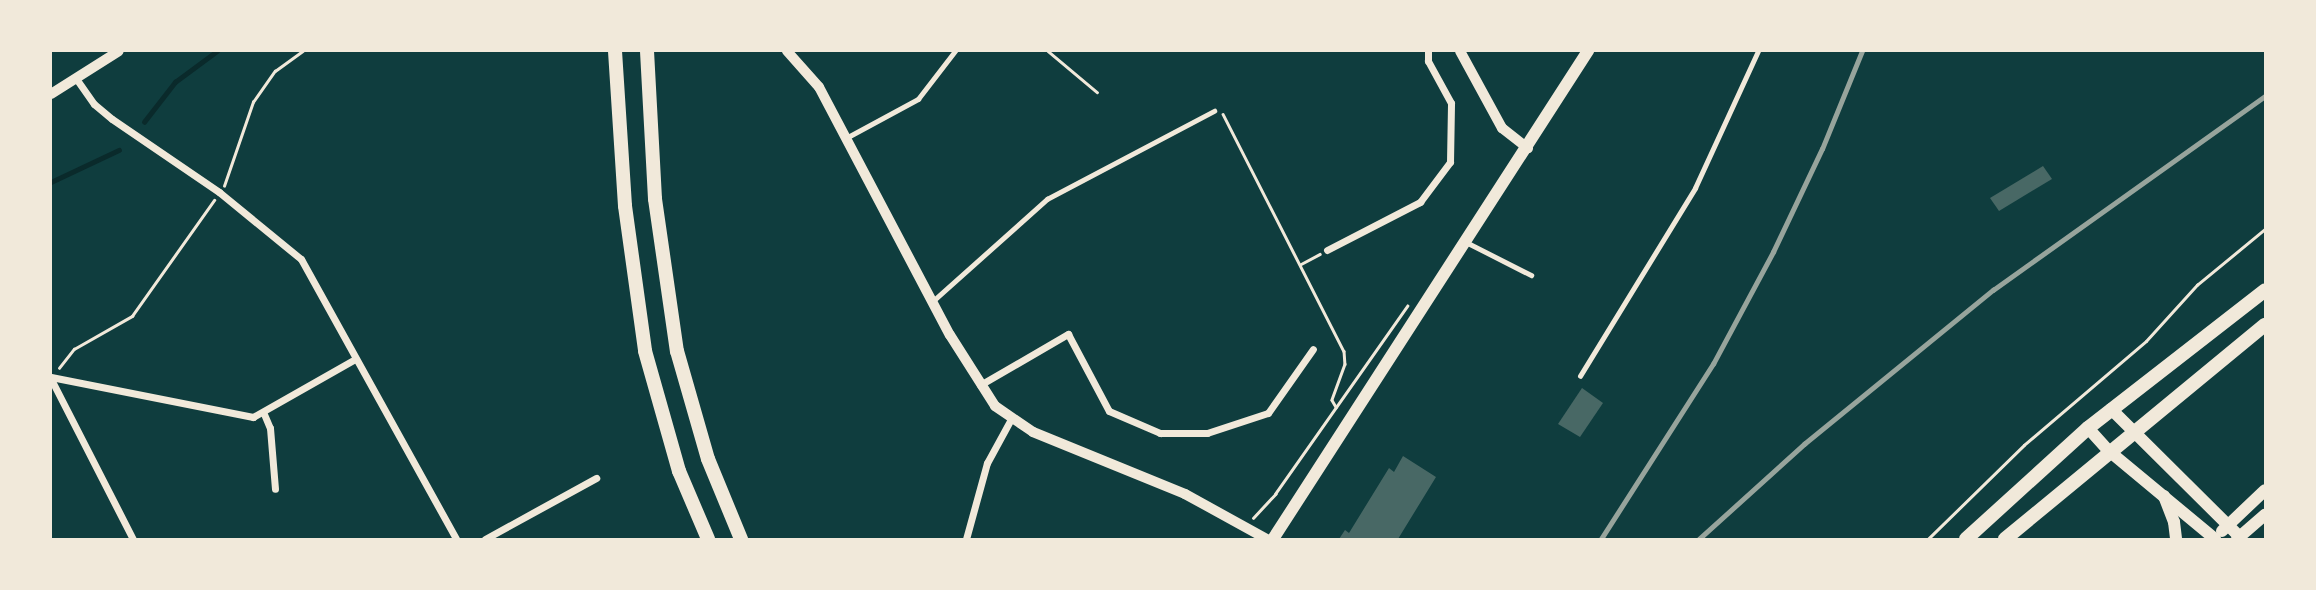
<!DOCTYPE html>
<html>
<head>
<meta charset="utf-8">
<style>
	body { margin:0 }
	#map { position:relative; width:2316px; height:590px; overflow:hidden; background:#0f3d3e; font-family:"Exo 2",sans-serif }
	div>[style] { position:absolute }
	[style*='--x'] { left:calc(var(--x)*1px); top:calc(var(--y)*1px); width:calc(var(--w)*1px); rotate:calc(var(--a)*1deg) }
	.stream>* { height:4.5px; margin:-2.25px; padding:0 2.25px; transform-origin:2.25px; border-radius:2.25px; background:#0a2a2b }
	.building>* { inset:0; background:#486865 }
	.path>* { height:2.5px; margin:-1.25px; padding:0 1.25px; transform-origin:1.25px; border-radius:1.25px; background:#f1e9da }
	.service>* { height:4.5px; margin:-2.25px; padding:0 2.25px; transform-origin:2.25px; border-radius:2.25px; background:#f1e9da }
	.minor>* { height:7px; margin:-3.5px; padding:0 3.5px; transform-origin:3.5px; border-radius:3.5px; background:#f1e9da }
	.tertiary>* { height:10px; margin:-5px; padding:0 5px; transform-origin:5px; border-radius:5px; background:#f1e9da }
	.secondary>* { height:12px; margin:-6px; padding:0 6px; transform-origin:6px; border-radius:6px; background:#f1e9da }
	.trunk>* { height:14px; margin:-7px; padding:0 7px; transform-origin:7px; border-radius:7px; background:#f1e9da }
	.motorway>* { height:14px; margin:-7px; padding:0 7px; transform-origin:7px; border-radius:7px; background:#f1e9da }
	.rail>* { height:4.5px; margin:-2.25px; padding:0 2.25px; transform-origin:2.25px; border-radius:2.25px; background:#97a49c }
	span { translate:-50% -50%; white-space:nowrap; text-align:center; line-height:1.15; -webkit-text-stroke:7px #f1e9da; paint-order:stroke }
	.frame { position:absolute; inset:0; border:52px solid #f1e9da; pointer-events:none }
</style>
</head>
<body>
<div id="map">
	<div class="stream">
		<i style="--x:144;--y:122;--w:51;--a:-52.2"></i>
		<i style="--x:175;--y:82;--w:52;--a:-36.4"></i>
		<i style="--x:51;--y:182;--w:75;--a:-25.2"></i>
	</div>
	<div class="building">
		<i style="clip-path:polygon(2043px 166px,2052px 179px,1999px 211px,1990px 198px)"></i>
		<i style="clip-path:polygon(1582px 388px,1603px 403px,1580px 437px,1558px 424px)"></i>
		<i style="clip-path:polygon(1403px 456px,1436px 477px,1398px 539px,1339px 539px,1345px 530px,1349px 533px,1389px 468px,1394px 472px)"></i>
	</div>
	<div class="path">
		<i style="--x:1048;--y:51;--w:64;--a:39.9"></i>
		<i style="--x:1223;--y:114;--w:266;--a:63"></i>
		<i style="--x:1344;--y:351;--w:13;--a:86"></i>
		<i style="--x:1345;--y:364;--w:38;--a:110"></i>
		<i style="--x:1332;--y:400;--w:8;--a:60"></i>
		<i style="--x:224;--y:186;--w:89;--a:-71"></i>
		<i style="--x:253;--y:102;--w:38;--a:-55"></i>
		<i style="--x:275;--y:71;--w:34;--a:-36"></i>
		<i style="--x:1301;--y:264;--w:21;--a:-28"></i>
		<i style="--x:59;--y:368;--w:24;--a:-52"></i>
		<i style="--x:74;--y:349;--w:67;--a:-29.6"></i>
		<i style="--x:132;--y:316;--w:142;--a:-54.7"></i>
		<i style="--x:1253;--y:518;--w:33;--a:-47"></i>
		<i style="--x:1275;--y:494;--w:230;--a:-54.9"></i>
		<i style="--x:1928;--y:539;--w:134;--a:-44.4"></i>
		<i style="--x:2024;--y:445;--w:160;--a:-40.4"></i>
		<i style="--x:2146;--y:341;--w:76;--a:-47.7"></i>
		<i style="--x:2197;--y:285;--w:88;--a:-39.5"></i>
	</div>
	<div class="service">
		<i style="--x:846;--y:138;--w:82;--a:-28.4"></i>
		<i style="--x:918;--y:99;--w:61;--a:-52.4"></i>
		<i style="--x:1468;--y:243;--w:71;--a:26.9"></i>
		<i style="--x:933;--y:301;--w:153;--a:-41.8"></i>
		<i style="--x:1047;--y:199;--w:189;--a:-27.8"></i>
		<i style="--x:1580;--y:376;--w:220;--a:-58.5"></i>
		<i style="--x:1695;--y:188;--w:151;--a:-65.3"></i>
	</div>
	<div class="minor">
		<i style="--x:75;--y:77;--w:33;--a:55"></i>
		<i style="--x:94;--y:104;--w:23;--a:40"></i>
		<i style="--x:112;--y:119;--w:130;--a:34.3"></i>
		<i style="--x:219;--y:192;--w:106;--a:39.3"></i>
		<i style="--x:301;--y:259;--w:320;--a:61"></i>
		<i style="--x:1327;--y:250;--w:105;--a:-27.3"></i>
		<i style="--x:1420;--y:202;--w:50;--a:-53.1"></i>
		<i style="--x:1450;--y:162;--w:59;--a:-89"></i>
		<i style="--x:1451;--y:103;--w:48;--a:-118.7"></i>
		<i style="--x:1428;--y:61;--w:10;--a:-90"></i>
		<i style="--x:51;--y:377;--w:206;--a:11.2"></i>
		<i style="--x:253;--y:417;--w:117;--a:-29.6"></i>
		<i style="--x:51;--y:379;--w:180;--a:62.9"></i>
		<i style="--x:980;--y:385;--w:102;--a:-30.1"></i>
		<i style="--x:1068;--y:334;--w:87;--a:62"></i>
		<i style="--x:1109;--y:411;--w:56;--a:23.3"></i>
		<i style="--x:1160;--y:433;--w:47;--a:0"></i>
		<i style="--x:1207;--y:433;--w:64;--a:-18.2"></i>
		<i style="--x:1268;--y:413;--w:78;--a:-54.9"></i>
		<i style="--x:264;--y:414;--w:15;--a:67"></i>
		<i style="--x:270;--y:428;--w:61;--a:85.3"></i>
		<i style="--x:485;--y:539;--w:127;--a:-28.8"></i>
		<i style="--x:966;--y:539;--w:79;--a:-74.6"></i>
		<i style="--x:987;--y:463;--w:50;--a:-61.4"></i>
	</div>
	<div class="tertiary">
		<i style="--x:787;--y:51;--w:48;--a:48.4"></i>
		<i style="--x:819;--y:87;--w:280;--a:62.2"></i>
		<i style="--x:950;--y:335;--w:84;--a:57.6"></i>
		<i style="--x:995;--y:406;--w:46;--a:34.4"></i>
		<i style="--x:1033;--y:432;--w:164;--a:22.2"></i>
		<i style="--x:1185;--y:494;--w:94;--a:28.8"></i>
		<i style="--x:1460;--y:51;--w:88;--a:61.4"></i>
		<i style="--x:1502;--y:128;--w:33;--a:38"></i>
		<i style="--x:51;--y:94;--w:80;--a:-32.3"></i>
	</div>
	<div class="secondary">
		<i style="--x:2111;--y:409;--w:182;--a:44.8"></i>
		<i style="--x:2088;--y:428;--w:31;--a:48"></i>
		<i style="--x:2109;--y:451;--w:138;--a:39.7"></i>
		<i style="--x:2164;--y:496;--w:28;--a:69"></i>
		<i style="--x:2174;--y:522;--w:17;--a:83"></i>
		<i style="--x:2222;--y:531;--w:59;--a:-43.6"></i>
		<i style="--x:1273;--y:539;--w:581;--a:-57.16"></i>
		<i style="--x:2237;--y:539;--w:37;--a:-41"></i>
	</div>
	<div class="trunk">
		<i style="--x:1966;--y:539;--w:165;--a:-42.3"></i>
		<i style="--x:2088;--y:428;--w:224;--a:-37.9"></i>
		<i style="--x:2005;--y:539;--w:337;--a:-39.5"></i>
	</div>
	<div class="motorway">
		<i style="--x:615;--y:51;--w:155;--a:86.3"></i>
		<i style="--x:625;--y:206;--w:146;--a:82.1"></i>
		<i style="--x:645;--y:351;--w:125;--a:74.2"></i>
		<i style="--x:679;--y:471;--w:74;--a:66.9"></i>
		<i style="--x:647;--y:51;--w:148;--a:86.9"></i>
		<i style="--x:655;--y:199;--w:154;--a:81.8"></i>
		<i style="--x:677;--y:351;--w:112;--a:74"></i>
		<i style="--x:708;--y:459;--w:87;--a:67.6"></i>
	</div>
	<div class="rail">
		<i style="--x:1601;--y:539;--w:208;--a:-57.4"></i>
		<i style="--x:1713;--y:364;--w:127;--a:-61.8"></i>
		<i style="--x:1773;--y:252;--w:114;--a:-64.6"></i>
		<i style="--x:1822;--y:149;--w:106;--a:-67.8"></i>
		<i style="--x:1699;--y:539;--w:142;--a:-42.1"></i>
		<i style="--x:1804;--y:444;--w:244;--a:-39.2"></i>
		<i style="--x:1993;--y:290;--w:334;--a:-35.5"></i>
	</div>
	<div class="frame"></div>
</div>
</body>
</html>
